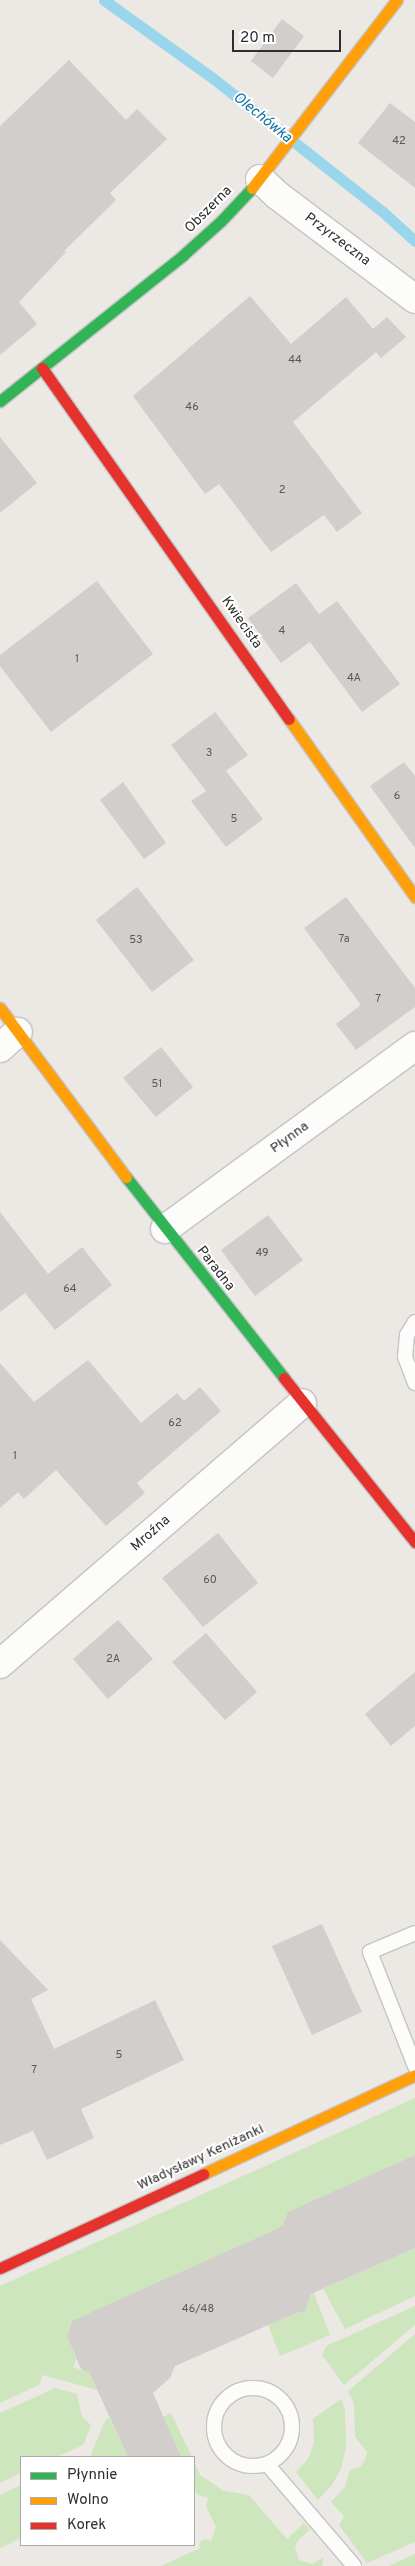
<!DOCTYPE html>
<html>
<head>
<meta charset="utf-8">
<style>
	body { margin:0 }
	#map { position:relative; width:415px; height:2566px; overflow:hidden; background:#ece8e4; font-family:Overpass,sans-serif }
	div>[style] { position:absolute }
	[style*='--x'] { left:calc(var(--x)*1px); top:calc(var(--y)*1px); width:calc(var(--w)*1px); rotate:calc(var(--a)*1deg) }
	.green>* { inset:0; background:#cee6be }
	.stream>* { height:11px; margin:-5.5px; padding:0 5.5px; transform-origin:5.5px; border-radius:5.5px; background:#99d6ec }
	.building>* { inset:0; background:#d1cecb }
	.roads { filter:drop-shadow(1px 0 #c5c4c5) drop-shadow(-1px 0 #c5c4c5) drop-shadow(0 1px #c5c4c5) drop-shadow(0 -1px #c5c4c5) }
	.lane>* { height:14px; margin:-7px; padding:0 7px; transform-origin:7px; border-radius:7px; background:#fcfcfb }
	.lane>.ring { margin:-7px; padding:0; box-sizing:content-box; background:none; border:14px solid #fcfcfb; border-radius:50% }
	.street>* { height:28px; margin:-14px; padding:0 14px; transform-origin:14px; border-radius:14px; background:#fcfcfb }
	.fast>* { height:11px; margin:-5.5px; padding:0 5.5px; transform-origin:5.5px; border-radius:5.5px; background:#30b455 }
	.slow>* { height:11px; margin:-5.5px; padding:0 5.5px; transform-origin:5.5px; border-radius:5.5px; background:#ff9f0a }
	.jam>* { height:11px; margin:-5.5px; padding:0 5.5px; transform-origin:5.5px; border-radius:5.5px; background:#e5322d }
	span { translate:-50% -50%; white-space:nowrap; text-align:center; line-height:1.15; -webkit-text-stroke:4px #fff; paint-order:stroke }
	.number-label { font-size:11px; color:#585857 }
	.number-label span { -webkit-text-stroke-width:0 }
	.street-label { font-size:14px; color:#2e2e2e }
	.water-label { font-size:15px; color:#0d6fa3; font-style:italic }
	.legend { position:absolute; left:20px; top:2456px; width:175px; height:90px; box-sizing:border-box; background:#fff; border:1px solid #ababab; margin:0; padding:6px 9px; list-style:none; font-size:15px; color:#2e2e2e }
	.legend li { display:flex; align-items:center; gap:10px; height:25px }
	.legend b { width:25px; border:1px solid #ababab }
	.scale { position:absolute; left:232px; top:30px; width:109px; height:22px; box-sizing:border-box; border:2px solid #2e2e2e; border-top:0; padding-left:6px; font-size:15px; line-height:18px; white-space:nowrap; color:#2e2e2e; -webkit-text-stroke:4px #fff; paint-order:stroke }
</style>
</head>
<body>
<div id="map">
	<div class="green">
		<i style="clip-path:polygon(415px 2098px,415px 2155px,287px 2216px,282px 2229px,271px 2231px,71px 2324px,67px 2337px,76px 2359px,73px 2367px,82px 2370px,87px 2367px,97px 2390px,43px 2375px,39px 2385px,0 2403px,0 2286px)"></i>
		<i style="clip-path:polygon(415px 2248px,415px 2296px,345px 2329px,323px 2289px)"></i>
		<i style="clip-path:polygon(313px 2291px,330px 2335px,280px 2356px,268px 2325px,297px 2312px,307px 2305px)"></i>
		<i style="clip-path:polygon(415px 2306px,415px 2325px,344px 2385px,322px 2355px,326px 2346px)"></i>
		<i style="clip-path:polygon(415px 2334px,415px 2542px,367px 2563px,339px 2525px,344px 2516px,331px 2502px,345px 2487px,350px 2470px,360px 2467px,365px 2460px,367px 2452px,355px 2437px,354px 2404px,348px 2391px)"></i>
		<i style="clip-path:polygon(55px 2388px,77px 2394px,82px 2417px,91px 2425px,83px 2445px,56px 2457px,21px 2457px,21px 2473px,0 2483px,0 2413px)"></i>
		<i style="clip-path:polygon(341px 2399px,345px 2409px,346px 2447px,341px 2469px,332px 2485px,318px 2500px,296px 2472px,308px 2459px,314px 2443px,313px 2419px)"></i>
		<i style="clip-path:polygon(171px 2413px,192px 2457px,181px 2457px,163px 2417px)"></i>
		<i style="clip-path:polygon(109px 2417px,128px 2457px,90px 2457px,105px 2421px)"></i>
		<i style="clip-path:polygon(194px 2461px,200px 2475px,224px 2491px,249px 2495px,287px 2539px,304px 2523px,310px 2529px,298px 2541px,295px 2547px,299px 2560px,312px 2564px,324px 2557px,322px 2566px,161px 2566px,200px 2548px,199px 2543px,205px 2539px,211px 2541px,216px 2527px,206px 2506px,208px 2498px,197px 2494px,194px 2487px)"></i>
		<i style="clip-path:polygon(21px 2485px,21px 2538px,0 2548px,0 2495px)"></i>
		<i style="clip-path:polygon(415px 2554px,415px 2566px,389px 2566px)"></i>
	</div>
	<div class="stream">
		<i style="--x:104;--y:0;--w:135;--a:35.7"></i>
		<i style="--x:214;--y:79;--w:215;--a:38.2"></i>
		<i style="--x:383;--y:212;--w:43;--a:42.2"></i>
	</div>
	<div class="building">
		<i style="clip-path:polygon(282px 19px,304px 36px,273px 78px,251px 61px)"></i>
		<i style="clip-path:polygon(69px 60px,126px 120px,137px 109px,167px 139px,110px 193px,116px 200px,64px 251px,66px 252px,19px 302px,37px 324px,0 355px,0 126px)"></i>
		<i style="clip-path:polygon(390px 103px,415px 122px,415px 188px,358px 143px)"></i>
		<i style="clip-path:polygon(250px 296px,291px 344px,346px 297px,373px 329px,387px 317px,406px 337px,381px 358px,376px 352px,293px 422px,362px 513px,337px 532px,324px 515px,271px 552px,219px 484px,205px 494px,133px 396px)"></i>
		<i style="clip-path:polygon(0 437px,37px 483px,0 513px)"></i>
		<i style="clip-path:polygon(97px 581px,153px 654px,51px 732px,0 666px,0 655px)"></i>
		<i style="clip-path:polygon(296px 583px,319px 614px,337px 601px,400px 684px,362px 712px,310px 642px,281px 663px,248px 618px)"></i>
		<i style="clip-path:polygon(215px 712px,248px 755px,226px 771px,263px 819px,226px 847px,191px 801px,206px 791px,171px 745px)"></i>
		<i style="clip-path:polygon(404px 762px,415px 776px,415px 848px,370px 786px)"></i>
		<i style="clip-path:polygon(123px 782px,166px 843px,144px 859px,100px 800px)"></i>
		<i style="clip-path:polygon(137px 887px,194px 960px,152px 992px,96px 920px)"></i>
		<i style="clip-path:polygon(346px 897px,415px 988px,415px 1007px,356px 1050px,336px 1024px,361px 1005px,304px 928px)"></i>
		<i style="clip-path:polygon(161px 1047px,193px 1087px,156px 1117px,123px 1078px)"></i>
		<i style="clip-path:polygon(0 1212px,48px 1274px,82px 1247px,112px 1285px,55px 1330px,25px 1293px,0 1312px)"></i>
		<i style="clip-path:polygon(268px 1215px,303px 1260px,255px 1296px,221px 1250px)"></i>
		<i style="clip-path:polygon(88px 1360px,141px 1423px,177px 1393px,184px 1401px,200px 1387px,221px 1411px,137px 1483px,145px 1493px,106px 1526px,56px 1470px,24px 1499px,18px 1492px,0 1508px,0 1363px,34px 1402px)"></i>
		<i style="clip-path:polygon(218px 1533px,258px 1583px,203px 1627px,162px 1578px)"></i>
		<i style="clip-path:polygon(118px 1620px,153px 1659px,108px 1699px,73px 1659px)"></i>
		<i style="clip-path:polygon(206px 1633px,257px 1692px,225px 1720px,172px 1662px)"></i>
		<i style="clip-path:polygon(415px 1672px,415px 1726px,391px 1746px,365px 1714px)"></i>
		<i style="clip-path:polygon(322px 1924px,362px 2012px,312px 2035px,272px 1946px)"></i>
		<i style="clip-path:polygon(0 1940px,48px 1990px,31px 1999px,54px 2049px,155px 2000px,184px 2060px,81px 2109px,94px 2138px,47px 2160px,33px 2131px,0 2145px)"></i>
		<i style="clip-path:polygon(415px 2155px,415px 2248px,311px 2294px,305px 2312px,298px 2312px,175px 2366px,170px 2378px,153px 2393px,181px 2457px,128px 2457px,89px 2372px,81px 2369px,67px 2337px,72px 2321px,283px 2226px,288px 2212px)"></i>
	</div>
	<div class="roads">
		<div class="lane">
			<i style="--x:415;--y:1322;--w:15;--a:122"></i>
			<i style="--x:407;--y:1335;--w:22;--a:95"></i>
			<i style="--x:405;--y:1357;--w:28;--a:69"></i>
			<i style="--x:415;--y:1933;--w:49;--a:157.1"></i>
			<i style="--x:370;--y:1952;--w:123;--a:68.5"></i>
			<i class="ring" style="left:214px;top:2388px;width:64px;height:64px"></i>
			<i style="--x:267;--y:2464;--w:134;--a:49.5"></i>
		</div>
		<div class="street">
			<i style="--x:260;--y:179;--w:23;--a:43"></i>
			<i style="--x:277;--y:195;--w:173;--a:37"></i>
			<i style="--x:0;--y:1048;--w:24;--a:-42"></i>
			<i style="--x:165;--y:1229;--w:310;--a:-36.2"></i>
			<i style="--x:0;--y:1664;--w:399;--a:-40.8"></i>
		</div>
		<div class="fast">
			<i style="--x:0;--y:401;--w:233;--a:-38.5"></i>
			<i style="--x:182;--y:256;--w:52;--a:-41.9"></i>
			<i style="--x:221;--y:221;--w:45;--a:-46.8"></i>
			<i style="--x:126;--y:1177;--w:256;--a:51.8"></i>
		</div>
		<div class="slow">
			<i style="--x:252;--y:188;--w:237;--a:-52.4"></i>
			<i style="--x:289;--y:719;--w:218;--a:54.7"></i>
			<i style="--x:0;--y:1008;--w:211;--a:53.3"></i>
			<i style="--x:203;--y:2174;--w:234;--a:-25"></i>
		</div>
		<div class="jam">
			<i style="--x:42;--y:368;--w:429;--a:54.9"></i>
			<i style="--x:284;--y:1378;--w:210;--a:51.4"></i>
			<i style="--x:0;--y:2268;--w:224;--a:-24.8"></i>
		</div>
	</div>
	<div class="number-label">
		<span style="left:399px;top:141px">42</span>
		<span style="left:295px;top:360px">44</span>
		<span style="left:192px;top:407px">46</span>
		<span style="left:282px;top:490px">2</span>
		<span style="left:282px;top:631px">4</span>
		<span style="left:77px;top:659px">1</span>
		<span style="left:354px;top:678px">4A</span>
		<span style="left:209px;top:753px">3</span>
		<span style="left:397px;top:796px">6</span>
		<span style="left:234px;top:819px">5</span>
		<span style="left:344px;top:939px">7a</span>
		<span style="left:136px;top:940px">53</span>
		<span style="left:378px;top:999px">7</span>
		<span style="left:157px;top:1084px">51</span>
		<span style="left:262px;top:1253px">49</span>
		<span style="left:70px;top:1289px">64</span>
		<span style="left:175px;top:1423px">62</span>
		<span style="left:15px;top:1456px">1</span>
		<span style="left:210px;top:1580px">60</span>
		<span style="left:113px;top:1659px">2A</span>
		<span style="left:119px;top:2055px">5</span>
		<span style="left:34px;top:2070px">7</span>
		<span style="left:198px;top:2309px">46/48</span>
	</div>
	<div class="street-label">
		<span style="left:209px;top:210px;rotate:-45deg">Obszerna</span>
		<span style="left:337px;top:240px;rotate:37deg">Przyrzeczna</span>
		<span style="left:241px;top:623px;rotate:55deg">Kwiecista</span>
		<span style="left:290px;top:1138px;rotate:-36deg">Płynna</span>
		<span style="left:215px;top:1269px;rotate:52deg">Paradna</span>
		<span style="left:151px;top:1534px;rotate:-41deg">Mroźna</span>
		<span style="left:201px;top:2158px;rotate:-25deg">Władysławy Keniżanki</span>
	</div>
	<div class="water-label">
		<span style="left:262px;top:118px;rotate:39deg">Olechówka</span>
	</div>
	<ul class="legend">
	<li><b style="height:6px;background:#30b455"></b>Płynnie</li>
	<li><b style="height:6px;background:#ff9f0a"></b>Wolno</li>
	<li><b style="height:6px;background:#e5322d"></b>Korek</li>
	</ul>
	<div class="scale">20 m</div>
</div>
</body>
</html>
